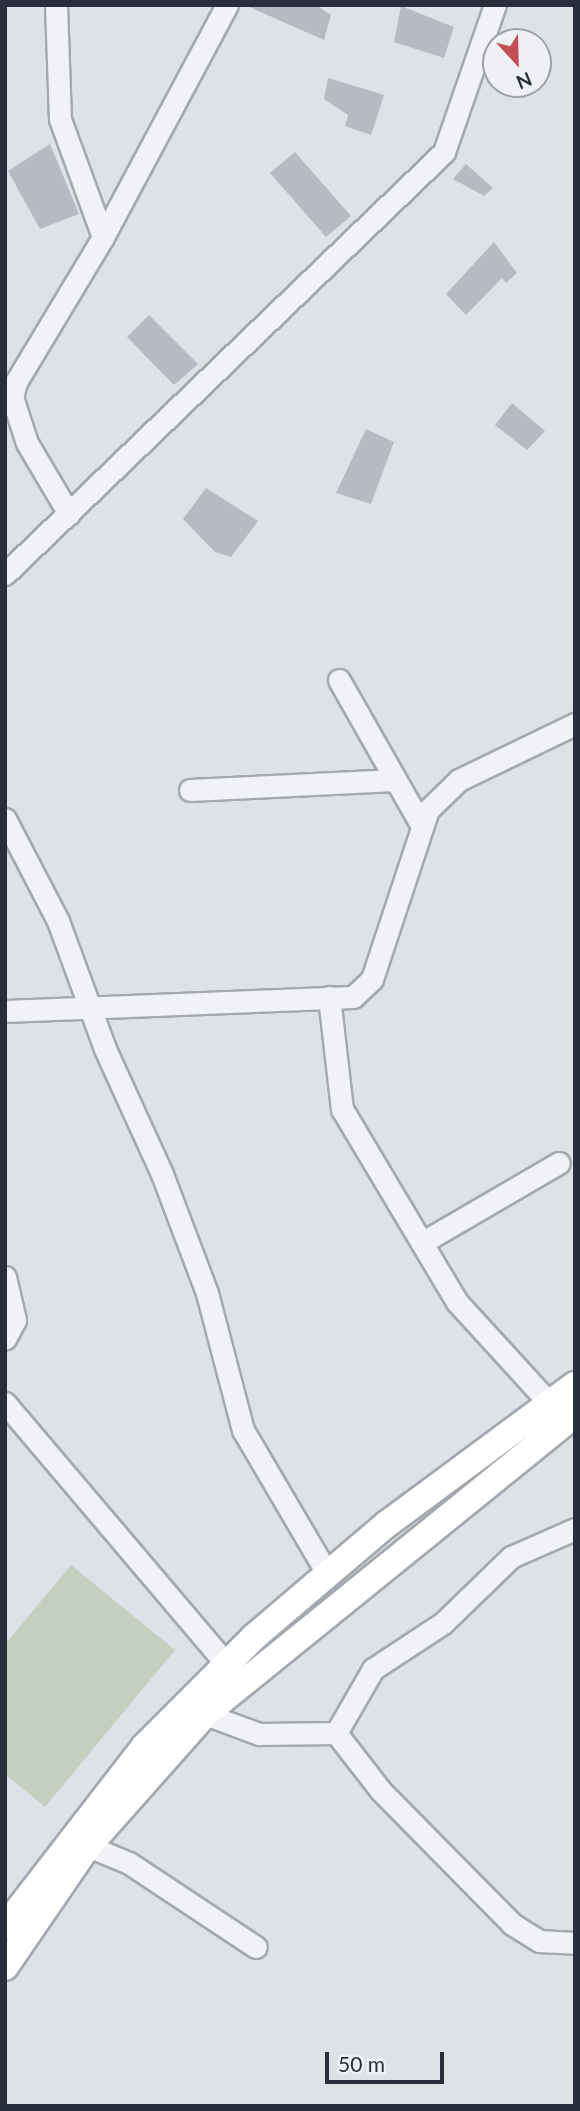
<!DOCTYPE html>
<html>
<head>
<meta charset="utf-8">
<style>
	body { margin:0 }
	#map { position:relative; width:580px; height:2111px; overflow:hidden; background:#dee1e6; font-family:Lato,sans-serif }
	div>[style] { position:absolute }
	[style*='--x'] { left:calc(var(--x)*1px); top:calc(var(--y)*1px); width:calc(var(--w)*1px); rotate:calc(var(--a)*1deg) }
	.green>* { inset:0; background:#c3d0c0 }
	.building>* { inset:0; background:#b6bac3 }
	.roads { filter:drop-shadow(2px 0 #a4a8b0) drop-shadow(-2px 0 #a4a8b0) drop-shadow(0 2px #a4a8b0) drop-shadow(0 -2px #a4a8b0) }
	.minor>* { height:21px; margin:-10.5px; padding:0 10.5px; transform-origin:10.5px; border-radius:10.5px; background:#f1f2f5 }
	.major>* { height:26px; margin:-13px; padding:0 13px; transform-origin:13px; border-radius:13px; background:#fff }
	span { translate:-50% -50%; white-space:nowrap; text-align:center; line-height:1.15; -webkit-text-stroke:6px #eef0f4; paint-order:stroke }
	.frame { position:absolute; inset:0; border:7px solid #292e3c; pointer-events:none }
	.north { position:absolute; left:482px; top:28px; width:70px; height:70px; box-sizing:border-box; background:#eef0f4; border:2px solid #9fa2aa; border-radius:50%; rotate:158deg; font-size:19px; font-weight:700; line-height:28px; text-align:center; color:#292e3c }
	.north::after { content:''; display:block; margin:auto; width:24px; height:32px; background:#c14e55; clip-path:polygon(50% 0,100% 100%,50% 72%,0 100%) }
	.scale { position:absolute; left:325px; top:2052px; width:119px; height:32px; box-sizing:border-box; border:4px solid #292e3c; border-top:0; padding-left:9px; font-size:21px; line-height:24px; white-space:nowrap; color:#292e3c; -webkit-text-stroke:5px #eef0f4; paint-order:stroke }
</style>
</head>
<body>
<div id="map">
	<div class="green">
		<i style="clip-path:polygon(71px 1565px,175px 1650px,45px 1807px,5px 1774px,5px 1644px)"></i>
	</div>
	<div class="building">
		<i style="clip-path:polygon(245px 5px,316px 5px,331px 15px,324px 40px)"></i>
		<i style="clip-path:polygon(401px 6px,454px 27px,444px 58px,394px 42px)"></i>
		<i style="clip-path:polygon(328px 78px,384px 95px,371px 135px,345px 126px,348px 115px,324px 99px)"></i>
		<i style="clip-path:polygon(50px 144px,79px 214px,40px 229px,8px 171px)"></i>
		<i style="clip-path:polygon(295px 152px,351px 216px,326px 237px,270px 173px)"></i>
		<i style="clip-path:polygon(466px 164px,493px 188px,484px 196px,453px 179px)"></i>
		<i style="clip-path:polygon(494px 242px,517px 273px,506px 283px,502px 278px,466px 315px,446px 294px)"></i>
		<i style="clip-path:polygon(149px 315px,198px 364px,174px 385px,127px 337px)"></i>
		<i style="clip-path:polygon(512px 403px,545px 431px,527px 450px,495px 425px)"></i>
		<i style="clip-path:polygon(366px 429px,394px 442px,371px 504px,336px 493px)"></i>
		<i style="clip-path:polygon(206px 488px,258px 521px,231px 557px,215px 552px,183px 519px)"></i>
	</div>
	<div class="roads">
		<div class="minor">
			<i style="--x:56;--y:5;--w:114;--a:88"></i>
			<i style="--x:60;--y:119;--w:126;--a:70"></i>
			<i style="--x:69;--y:514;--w:82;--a:-120.6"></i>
			<i style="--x:27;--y:443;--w:48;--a:-108.1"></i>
			<i style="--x:12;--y:397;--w:16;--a:-75"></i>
			<i style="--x:16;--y:382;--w:169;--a:-59"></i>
			<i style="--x:103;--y:237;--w:263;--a:-61.9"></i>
			<i style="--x:5;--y:574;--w:609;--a:-43.87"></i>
			<i style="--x:444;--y:152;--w:156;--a:-70.9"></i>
			<i style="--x:339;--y:680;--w:168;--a:60.4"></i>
			<i style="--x:190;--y:790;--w:205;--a:-2.8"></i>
			<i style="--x:5;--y:819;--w:115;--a:62.5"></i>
			<i style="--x:58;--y:921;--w:136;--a:69.8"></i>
			<i style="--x:105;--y:1049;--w:137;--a:65.5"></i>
			<i style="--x:162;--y:1174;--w:127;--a:69.3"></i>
			<i style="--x:207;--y:1293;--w:142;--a:75.3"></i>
			<i style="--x:243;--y:1430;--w:168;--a:59.6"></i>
			<i style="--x:329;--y:997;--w:113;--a:83.4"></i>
			<i style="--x:342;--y:1109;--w:225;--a:59.2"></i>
			<i style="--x:457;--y:1302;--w:138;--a:47.6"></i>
			<i style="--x:5;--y:1011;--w:348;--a:-2.3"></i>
			<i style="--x:353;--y:997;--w:26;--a:-43"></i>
			<i style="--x:372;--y:979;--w:178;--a:-71.7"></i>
			<i style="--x:428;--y:810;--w:43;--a:-44.1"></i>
			<i style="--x:459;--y:780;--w:129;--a:-25.8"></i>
			<i style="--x:423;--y:1242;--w:157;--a:-30.2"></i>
			<i style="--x:5;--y:1277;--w:44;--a:76.9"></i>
			<i style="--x:15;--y:1320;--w:21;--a:118"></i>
			<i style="--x:5;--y:1403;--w:343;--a:49.7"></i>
			<i style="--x:205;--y:1714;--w:58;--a:20.3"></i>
			<i style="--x:259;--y:1734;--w:77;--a:-0.7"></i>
			<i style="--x:336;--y:1733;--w:73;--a:52.2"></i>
			<i style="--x:381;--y:1791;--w:187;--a:45.4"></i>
			<i style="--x:512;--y:1924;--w:32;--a:32"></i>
			<i style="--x:539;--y:1941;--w:36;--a:3"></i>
			<i style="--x:336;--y:1733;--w:74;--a:-60"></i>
			<i style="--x:373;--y:1669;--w:84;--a:-33.3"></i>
			<i style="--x:443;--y:1623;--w:95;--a:-44.1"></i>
			<i style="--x:511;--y:1557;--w:70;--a:-23.6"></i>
			<i style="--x:88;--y:1846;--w:44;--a:22.5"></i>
			<i style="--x:129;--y:1863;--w:152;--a:33.5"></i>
		</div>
		<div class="major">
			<i style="--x:5;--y:1927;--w:227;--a:-52.3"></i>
			<i style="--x:144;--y:1747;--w:156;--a:-45"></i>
			<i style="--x:254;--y:1637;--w:175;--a:-40.4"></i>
			<i style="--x:387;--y:1524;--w:234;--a:-36.5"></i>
			<i style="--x:5;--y:1967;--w:147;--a:-55.6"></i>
			<i style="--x:88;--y:1846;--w:176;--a:-48.4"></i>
			<i style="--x:205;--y:1714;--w:476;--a:-39"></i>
		</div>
	</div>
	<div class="frame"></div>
	<div class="north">N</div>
	<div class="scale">50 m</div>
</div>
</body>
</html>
